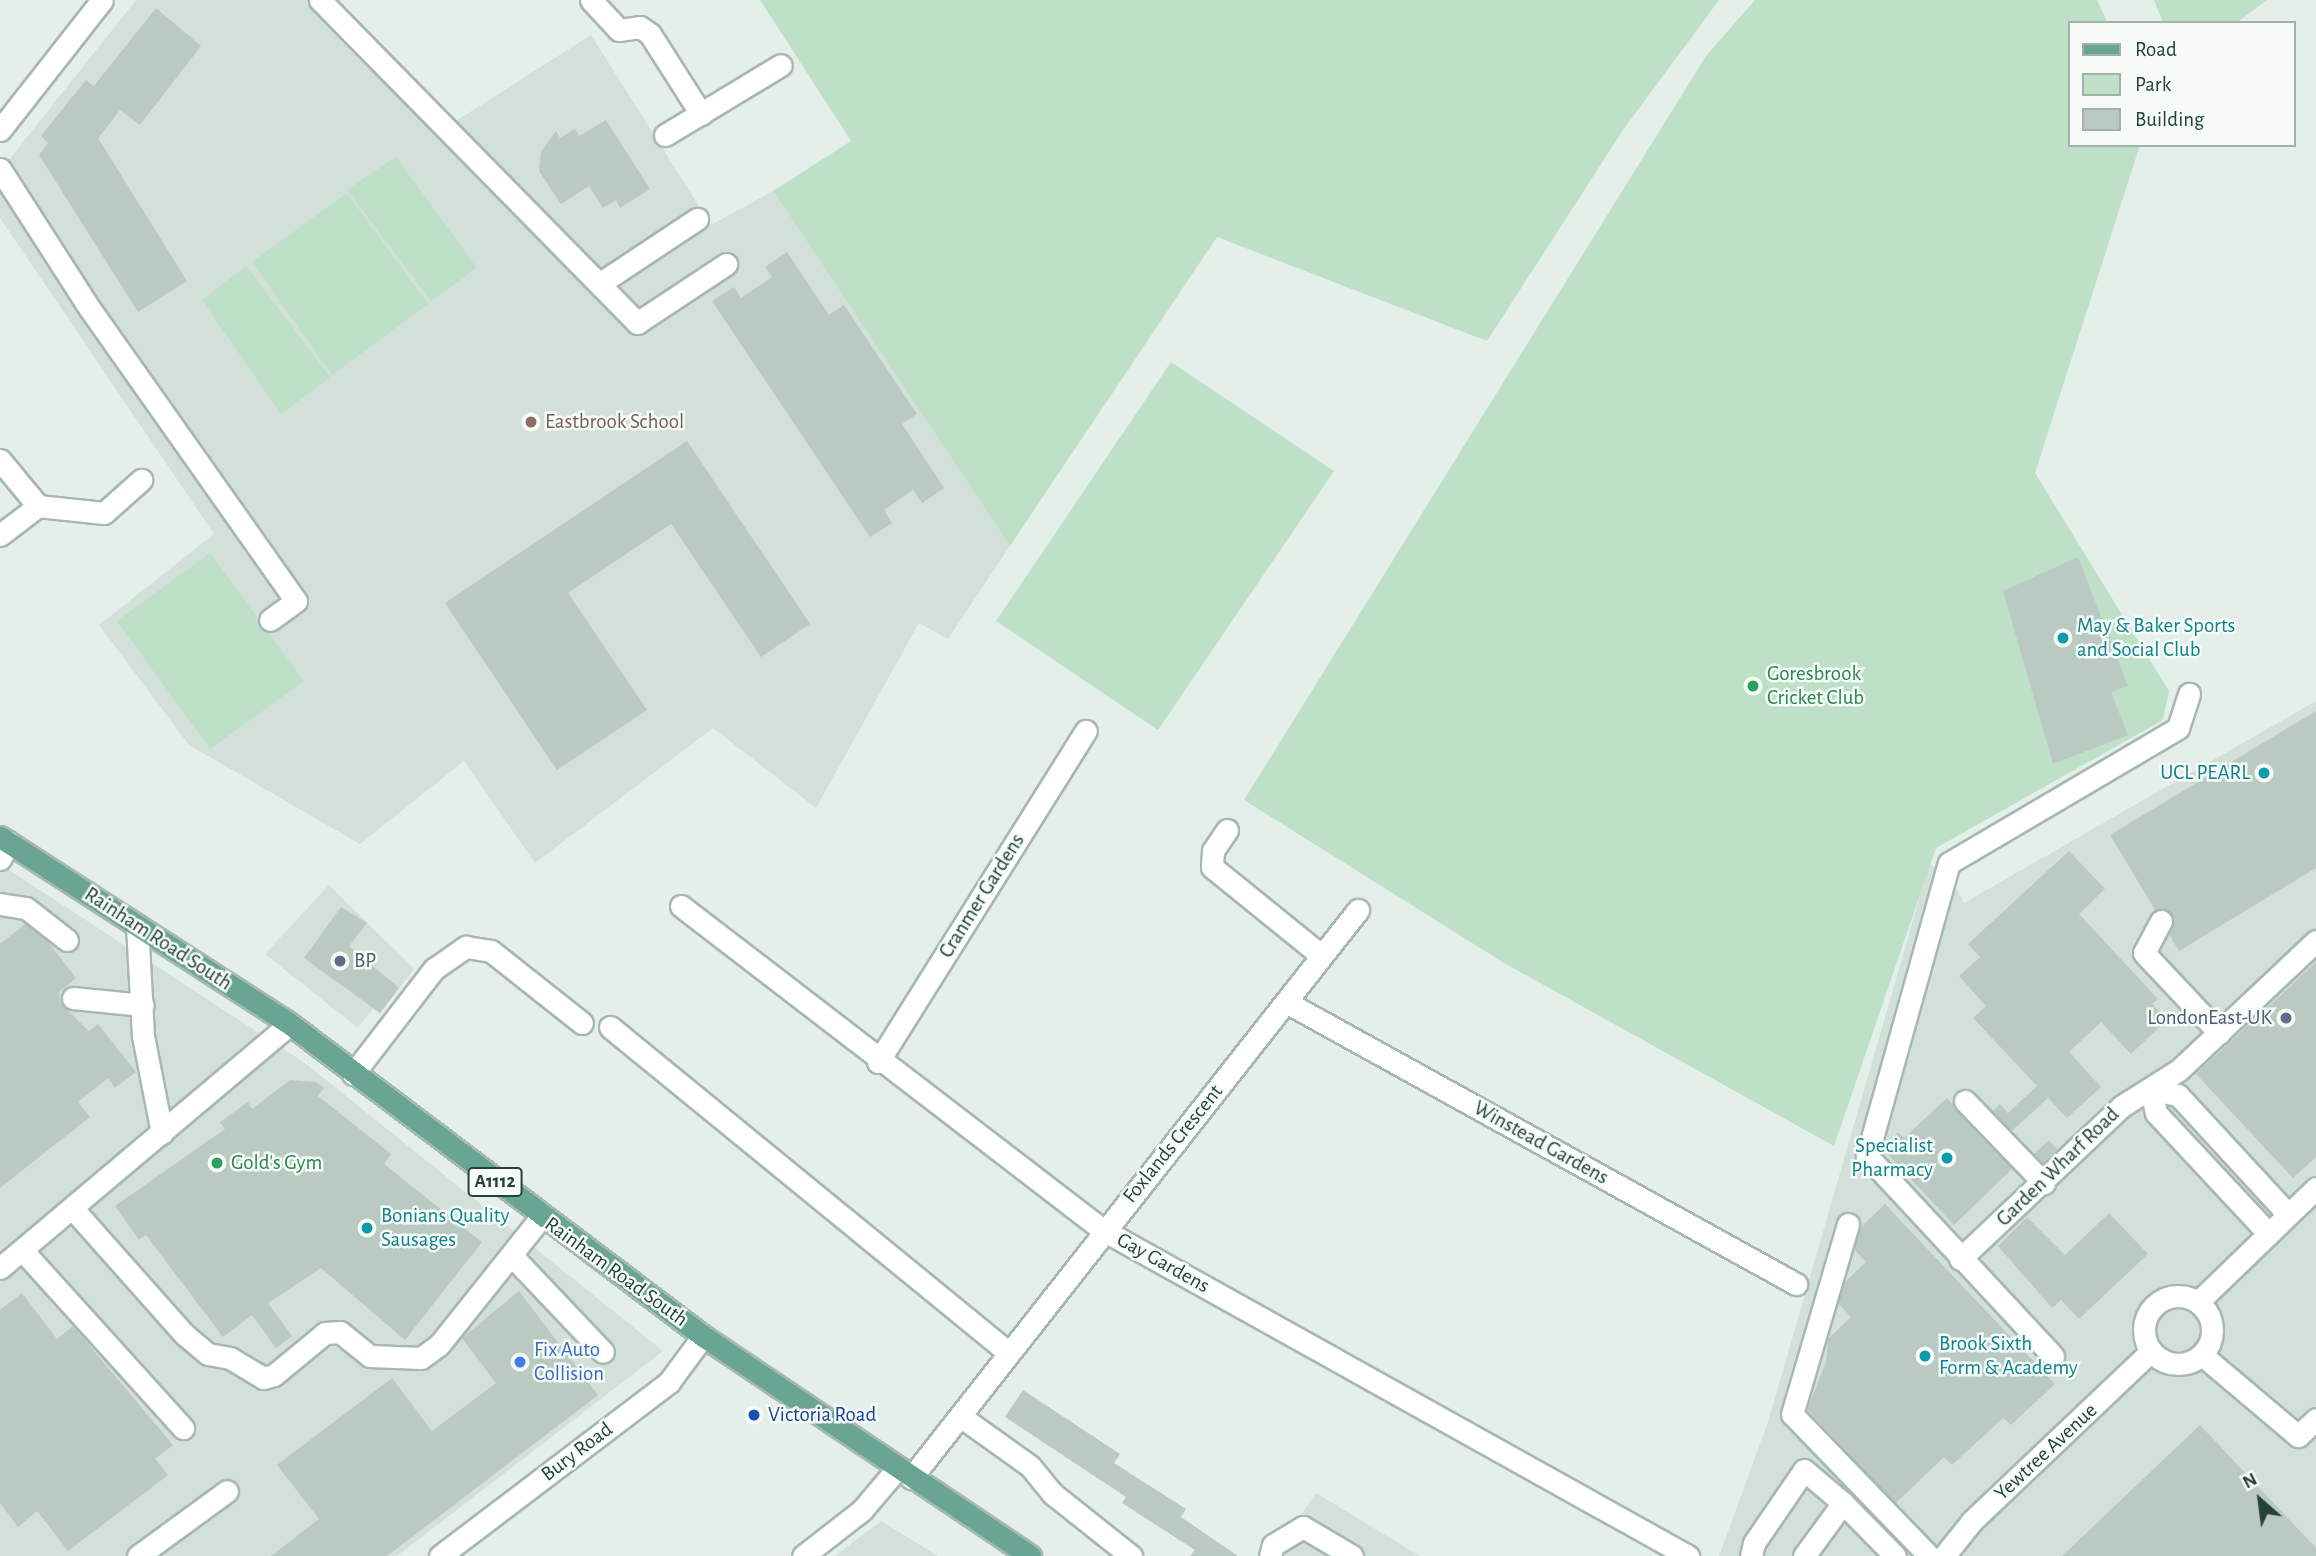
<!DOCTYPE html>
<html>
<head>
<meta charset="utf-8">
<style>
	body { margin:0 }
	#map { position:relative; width:2316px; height:1556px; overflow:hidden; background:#e5efea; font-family:"Alegreya Sans",sans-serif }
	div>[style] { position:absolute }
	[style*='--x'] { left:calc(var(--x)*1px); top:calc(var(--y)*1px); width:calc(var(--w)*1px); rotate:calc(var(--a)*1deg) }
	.built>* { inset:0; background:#d3dfd9 }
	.green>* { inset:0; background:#bee0c6 }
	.building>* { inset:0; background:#bacac3 }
	.roads { filter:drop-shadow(2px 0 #a7b8b1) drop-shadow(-2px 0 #a7b8b1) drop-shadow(0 2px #a7b8b1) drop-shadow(0 -2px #a7b8b1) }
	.minor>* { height:21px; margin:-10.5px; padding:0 10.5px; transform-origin:10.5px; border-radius:10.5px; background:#fff }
	.minor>.ring { margin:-10.5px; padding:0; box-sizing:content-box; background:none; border:21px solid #fff; border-radius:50% }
	.major>* { height:21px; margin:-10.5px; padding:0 10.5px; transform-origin:10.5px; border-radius:10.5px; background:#68a593 }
	.dots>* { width:19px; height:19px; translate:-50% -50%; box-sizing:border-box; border:4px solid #f6fbf8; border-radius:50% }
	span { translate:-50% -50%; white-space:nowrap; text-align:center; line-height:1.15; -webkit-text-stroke:5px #f6fbf8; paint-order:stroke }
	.shield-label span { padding:2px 5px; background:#f6fbf8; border:2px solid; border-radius:5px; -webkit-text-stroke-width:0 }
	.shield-label { font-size:19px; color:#234238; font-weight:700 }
	.education-label { font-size:21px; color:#785e54 }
	.left { translate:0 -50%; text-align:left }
	.culture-label { font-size:21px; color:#0d838f }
	.right { translate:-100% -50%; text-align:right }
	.leisure-label { font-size:21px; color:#27864d }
	.street-label { font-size:21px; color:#234238 }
	.service-label { font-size:21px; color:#4e5e75 }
	.shop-label { font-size:21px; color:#366cbe }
	.transit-label { font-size:21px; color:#164399 }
	.legend { position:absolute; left:2068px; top:21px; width:228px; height:126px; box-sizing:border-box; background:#f6fbf8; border:2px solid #a2b1ab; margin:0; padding:9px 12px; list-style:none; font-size:21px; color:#234238 }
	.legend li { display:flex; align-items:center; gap:14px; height:35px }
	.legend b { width:35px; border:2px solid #a2b1ab }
	.north { position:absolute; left:2225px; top:1465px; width:70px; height:70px; -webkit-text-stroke:5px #f6fbf8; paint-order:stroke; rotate:332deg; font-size:19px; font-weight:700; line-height:28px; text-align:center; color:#234238 }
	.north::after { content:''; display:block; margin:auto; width:24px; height:32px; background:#234238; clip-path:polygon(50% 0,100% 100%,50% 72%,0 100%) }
</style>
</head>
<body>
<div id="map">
	<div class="built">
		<i style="clip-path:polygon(136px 0,337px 0,456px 121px,591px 35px,711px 225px,773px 191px,1010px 546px,948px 639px,919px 623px,816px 808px,713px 728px,535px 863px,464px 761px,360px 844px,189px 745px,99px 625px,214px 534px,0 218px,0 171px)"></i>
		<i style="clip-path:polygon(2316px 701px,2316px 1556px,1719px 1556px,1768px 1422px,1929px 865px,1947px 872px,1964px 903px)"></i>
		<i style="clip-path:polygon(0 864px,305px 1063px,663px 1351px,397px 1556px,0 1556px)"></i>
		<i style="clip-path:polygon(329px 885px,414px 969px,380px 1013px,373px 1009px,358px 1028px,265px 954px)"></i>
		<i style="clip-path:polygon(1316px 1493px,1420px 1556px,1272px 1556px)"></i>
		<i style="clip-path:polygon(881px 1521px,938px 1556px,835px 1556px)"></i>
	</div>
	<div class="green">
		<i style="clip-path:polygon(760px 0,1719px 0,1623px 130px,1487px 341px,1217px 237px,1010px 546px,773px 191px,851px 141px)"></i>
		<i style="clip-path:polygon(1755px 0,2097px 0,2108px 23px,2069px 23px,2069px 145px,2140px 145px,2035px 473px,2169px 691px,2163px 720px,1936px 848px,1834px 1146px,1504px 963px,1244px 800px,1706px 56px)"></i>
		<i style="clip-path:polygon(2154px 0,2267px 0,2236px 23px,2163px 23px)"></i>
		<i style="clip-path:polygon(396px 157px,477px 268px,431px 301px,347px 190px)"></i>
		<i style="clip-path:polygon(347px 193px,428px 304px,332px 375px,252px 262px)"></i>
		<i style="clip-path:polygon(246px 266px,330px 377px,281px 414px,202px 300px)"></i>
		<i style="clip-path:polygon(1171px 362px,1334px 471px,1158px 730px,996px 621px)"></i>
		<i style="clip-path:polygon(210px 553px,304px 681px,210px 749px,117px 621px)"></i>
	</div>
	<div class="building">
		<i style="clip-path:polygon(156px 8px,201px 46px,140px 125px,120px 110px,98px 138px,187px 281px,138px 312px,39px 155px,48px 143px,41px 136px,86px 80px,94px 86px)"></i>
		<i style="clip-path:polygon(606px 120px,650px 189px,620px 208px,616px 200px,603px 208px,589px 186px,561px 204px,539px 171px,541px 152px,556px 131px,560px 138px,575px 129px,579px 136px)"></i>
		<i style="clip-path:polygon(787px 252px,829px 315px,844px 305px,917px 414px,902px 424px,944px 488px,922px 503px,913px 490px,884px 510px,892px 523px,870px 537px,712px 301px,734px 287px,741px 298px,772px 277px,765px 267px)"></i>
		<i style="clip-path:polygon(687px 441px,810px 624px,761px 657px,671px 524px,568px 593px,647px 710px,557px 770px,445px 603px)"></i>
		<i style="clip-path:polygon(2078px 557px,2128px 686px,2111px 692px,2128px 735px,2053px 764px,2003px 591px)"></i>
		<i style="clip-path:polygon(2316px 711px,2316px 868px,2179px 951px,2169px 934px,2172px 915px,2155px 910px,2110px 835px)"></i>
		<i style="clip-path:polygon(2069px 851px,2105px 889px,2079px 914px,2158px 999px,2152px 1004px,2167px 1020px,2131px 1054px,2101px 1022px,2069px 1052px,2101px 1087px,2067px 1118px,2048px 1098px,2012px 1131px,1993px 1111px,2000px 1104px,2008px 1113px,2037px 1086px,1973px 1018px,1986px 1006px,1959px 976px,1980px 957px,1968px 944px)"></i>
		<i style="clip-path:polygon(341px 907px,367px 923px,349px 946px,399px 988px,380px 1013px,304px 958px)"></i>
		<i style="clip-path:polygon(25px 924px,48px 942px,76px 978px,59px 992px,61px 1004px,89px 1031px,98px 1024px,136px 1072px,115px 1088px,108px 1078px,78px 1102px,90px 1117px,0 1188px,0 944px)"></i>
		<i style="clip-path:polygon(2316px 962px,2316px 1157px,2293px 1178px,2196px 1074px)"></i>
		<i style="clip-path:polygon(290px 1080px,316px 1082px,324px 1088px,318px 1096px,391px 1154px,384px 1164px,482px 1242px,405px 1340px,321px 1268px,268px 1303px,292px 1336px,276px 1348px,252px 1315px,223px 1337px,146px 1235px,139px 1240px,115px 1206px,225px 1129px,220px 1122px,248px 1102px,252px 1109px)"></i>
		<i style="clip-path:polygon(1947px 1098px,2012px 1169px,1954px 1225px,1883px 1149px,1898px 1132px,1904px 1138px)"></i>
		<i style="clip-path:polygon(2049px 1140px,2057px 1149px,2043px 1163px,2034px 1154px)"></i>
		<i style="clip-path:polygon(1885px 1204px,2055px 1384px,2011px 1425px,2003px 1418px,1952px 1465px,1944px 1457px,1896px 1503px,1807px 1410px,1826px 1362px,1828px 1339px,1851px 1317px,1838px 1303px,1844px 1283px,1866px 1262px,1854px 1249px,1861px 1227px)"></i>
		<i style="clip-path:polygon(2109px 1213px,2148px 1254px,2079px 1319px,2061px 1300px,2052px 1308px,1998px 1246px,2027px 1217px,2065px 1255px)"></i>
		<i style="clip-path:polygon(519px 1291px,598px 1395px,387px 1556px,271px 1556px,319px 1519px,277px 1465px,392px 1378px,432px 1431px,496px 1383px,462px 1338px)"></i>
		<i style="clip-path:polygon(22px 1293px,57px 1339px,73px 1326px,173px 1445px,155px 1459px,168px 1475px,68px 1551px,37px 1511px,18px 1527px,0 1503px,0 1310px)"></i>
		<i style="clip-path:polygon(1023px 1390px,1120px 1454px,1114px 1463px,1186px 1509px,1181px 1517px,1238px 1556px,1190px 1556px,1195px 1550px,1122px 1503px,1126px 1497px,1005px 1417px)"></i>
		<i style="clip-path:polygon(2200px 1425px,2316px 1548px,2316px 1556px,2062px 1556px)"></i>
	</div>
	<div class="roads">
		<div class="minor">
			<i style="--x:320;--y:0;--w:453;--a:45.5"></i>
			<i style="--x:637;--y:323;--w:107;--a:-33.5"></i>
			<i style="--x:591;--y:0;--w:41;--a:47"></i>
			<i style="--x:619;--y:30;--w:21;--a:-8"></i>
			<i style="--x:640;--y:27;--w:12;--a:35"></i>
			<i style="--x:650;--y:34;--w:95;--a:57.5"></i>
			<i style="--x:0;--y:130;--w:165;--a:-51.9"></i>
			<i style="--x:665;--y:135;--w:135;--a:-31.1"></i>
			<i style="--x:0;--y:169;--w:166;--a:57.3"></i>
			<i style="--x:90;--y:309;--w:357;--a:54.8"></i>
			<i style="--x:296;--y:601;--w:32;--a:144"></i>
			<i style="--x:599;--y:284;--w:118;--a:-33.6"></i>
			<i style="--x:0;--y:460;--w:60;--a:50.4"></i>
			<i style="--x:38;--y:506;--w:48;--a:142.7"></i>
			<i style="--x:38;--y:506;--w:66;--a:6.1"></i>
			<i style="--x:104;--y:513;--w:50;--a:-41.7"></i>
			<i style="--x:1227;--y:830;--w:25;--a:124"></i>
			<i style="--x:1213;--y:851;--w:16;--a:94"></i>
			<i style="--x:1212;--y:867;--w:141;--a:39"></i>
			<i style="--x:0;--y:859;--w:19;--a:-62"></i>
			<i style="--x:0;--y:904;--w:26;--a:9"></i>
			<i style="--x:26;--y:908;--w:52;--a:38"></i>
			<i style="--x:681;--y:906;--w:532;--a:37.52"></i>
			<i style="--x:1103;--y:1230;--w:670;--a:29.13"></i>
			<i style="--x:2161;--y:921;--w:36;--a:118"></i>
			<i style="--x:2144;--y:953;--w:110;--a:46.8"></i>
			<i style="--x:137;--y:925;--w:111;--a:86.9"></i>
			<i style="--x:143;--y:1036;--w:99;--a:78.9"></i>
			<i style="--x:73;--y:998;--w:70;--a:5.7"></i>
			<i style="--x:1286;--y:1002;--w:583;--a:28.94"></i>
			<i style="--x:610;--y:1027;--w:515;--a:39.25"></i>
			<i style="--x:878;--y:1062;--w:391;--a:-57.9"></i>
			<i style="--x:353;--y:1074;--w:133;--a:-52.4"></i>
			<i style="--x:434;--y:969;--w:39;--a:-35"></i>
			<i style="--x:466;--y:947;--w:25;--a:9"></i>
			<i style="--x:491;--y:951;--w:116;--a:38.4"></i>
			<i style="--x:1965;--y:1101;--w:114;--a:46.1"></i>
			<i style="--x:73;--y:1209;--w:167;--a:48.4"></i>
			<i style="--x:184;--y:1334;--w:31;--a:40"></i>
			<i style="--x:208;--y:1354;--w:22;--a:10"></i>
			<i style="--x:230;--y:1358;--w:39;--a:31"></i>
			<i style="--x:263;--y:1378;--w:11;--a:-15"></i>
			<i style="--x:274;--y:1375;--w:66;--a:-39.5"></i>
			<i style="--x:325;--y:1333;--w:15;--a:-4"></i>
			<i style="--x:340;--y:1332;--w:38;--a:39"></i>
			<i style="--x:370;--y:1356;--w:51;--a:2.2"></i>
			<i style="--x:421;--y:1358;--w:22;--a:-36"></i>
			<i style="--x:439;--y:1345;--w:164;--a:-51.4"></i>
			<i style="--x:1848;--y:1224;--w:198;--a:106.4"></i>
			<i style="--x:1792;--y:1414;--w:197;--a:46"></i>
			<i style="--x:2268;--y:1233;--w:164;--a:-133"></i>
			<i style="--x:2156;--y:1113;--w:25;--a:-102"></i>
			<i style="--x:2151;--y:1089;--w:28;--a:13"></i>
			<i style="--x:2178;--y:1095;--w:162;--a:47.3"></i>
			<i style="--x:23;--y:1251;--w:239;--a:47.9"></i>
			<i style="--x:512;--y:1256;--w:132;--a:46.5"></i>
			<i style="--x:1960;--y:1259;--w:223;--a:-43.4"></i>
			<i style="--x:2122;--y:1106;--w:67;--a:-32.3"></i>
			<i style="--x:2179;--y:1070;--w:188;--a:-43.3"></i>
			<i style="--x:0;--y:1268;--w:379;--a:-40.1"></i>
			<i class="ring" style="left:2144px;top:1296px;width:47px;height:47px"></i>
			<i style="--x:2198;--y:1302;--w:164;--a:-44"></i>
			<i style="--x:2202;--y:1355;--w:126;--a:40.2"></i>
			<i style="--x:2298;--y:1436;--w:25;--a:-43"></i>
			<i style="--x:2053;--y:1356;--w:273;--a:-132.9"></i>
			<i style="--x:1867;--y:1156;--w:304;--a:-74.4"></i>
			<i style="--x:1949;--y:863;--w:266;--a:-30.5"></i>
			<i style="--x:2178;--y:728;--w:36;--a:-72"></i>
			<i style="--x:960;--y:1416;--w:86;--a:35.5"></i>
			<i style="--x:1030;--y:1466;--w:36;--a:51"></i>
			<i style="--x:1053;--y:1494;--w:100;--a:38.5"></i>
			<i style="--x:911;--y:1478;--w:723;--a:-51.8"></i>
			<i style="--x:138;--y:1556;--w:110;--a:-36.1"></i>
			<i style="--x:440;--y:1556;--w:288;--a:-37.2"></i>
			<i style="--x:669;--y:1382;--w:57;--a:-53.5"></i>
			<i style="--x:803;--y:1556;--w:75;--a:-37.9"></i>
			<i style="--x:862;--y:1510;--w:52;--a:-49.6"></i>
			<i style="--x:1270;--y:1556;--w:11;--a:-75"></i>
			<i style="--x:1273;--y:1545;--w:35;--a:-31"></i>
			<i style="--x:1303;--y:1527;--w:57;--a:30.6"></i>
			<i style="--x:1751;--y:1556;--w:13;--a:-77"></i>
			<i style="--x:1754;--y:1543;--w:88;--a:-55.6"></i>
			<i style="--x:1804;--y:1470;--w:51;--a:40.2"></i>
			<i style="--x:1804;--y:1556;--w:66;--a:-53.7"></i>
			<i style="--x:1843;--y:1503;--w:74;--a:45.5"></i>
			<i style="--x:1944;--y:1556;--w:45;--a:-51.3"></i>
			<i style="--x:1972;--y:1521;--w:247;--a:-43.5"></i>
		</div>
		<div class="major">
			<i style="--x:0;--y:837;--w:345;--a:32.8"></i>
			<i style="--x:290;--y:1024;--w:518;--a:37.07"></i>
			<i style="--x:703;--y:1336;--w:394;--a:33.9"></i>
		</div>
	</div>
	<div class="dots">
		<i style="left:531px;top:422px;background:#8d6e63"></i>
		<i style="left:2063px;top:638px;background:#0f9aa8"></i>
		<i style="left:1753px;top:686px;background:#2e9e5b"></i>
		<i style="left:2264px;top:773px;background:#0f9aa8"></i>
		<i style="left:340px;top:961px;background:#5c6f8a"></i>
		<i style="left:2286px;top:1018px;background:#5c6f8a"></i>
		<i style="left:1947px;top:1158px;background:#0f9aa8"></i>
		<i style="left:217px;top:1163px;background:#2e9e5b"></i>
		<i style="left:367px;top:1228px;background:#0f9aa8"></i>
		<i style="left:1925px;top:1356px;background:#0f9aa8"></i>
		<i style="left:520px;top:1362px;background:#3f7fe0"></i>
		<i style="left:754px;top:1415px;background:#1a4fb4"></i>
	</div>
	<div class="shield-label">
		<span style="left:495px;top:1182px">A1112</span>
	</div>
	<div class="education-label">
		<span class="left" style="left:545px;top:422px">Eastbrook School</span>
	</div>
	<div class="culture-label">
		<span class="left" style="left:2077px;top:638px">May &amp; Baker Sports<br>and Social Club</span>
		<span class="right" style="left:2250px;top:773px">UCL PEARL</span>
		<span class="right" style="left:1933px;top:1158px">Specialist<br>Pharmacy</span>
		<span class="left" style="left:381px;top:1228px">Bonians Quality<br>Sausages</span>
		<span class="left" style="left:1939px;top:1356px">Brook Sixth<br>Form &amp; Academy</span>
	</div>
	<div class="leisure-label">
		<span class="left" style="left:1767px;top:686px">Goresbrook<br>Cricket Club</span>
		<span class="left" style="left:231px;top:1163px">Gold's Gym</span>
	</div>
	<div class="street-label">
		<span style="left:982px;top:896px;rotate:-58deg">Cranmer Gardens</span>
		<span style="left:158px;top:939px;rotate:33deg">Rainham Road South</span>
		<span style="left:1541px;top:1143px;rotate:29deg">Winstead Gardens</span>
		<span style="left:1173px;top:1144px;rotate:-51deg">Foxlands Crescent</span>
		<span style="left:2058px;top:1167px;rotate:-44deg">Garden Wharf Road</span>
		<span style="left:1163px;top:1263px;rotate:29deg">Gay Gardens</span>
		<span style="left:616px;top:1272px;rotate:36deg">Rainham Road South</span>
		<span style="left:577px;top:1452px;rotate:-37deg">Bury Road</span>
		<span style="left:2046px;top:1452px;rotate:-43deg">Yewtree Avenue</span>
	</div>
	<div class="service-label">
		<span class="left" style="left:354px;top:961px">BP</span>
		<span class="right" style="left:2272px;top:1018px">LondonEast-UK</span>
	</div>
	<div class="shop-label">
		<span class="left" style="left:534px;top:1362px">Fix Auto<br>Collision</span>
	</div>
	<div class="transit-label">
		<span class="left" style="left:768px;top:1415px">Victoria Road</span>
	</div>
	<ul class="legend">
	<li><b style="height:9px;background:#68a593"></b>Road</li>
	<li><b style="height:19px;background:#bee0c6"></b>Park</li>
	<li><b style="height:19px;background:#bacac3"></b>Building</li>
	</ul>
	<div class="north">N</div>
</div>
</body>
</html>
